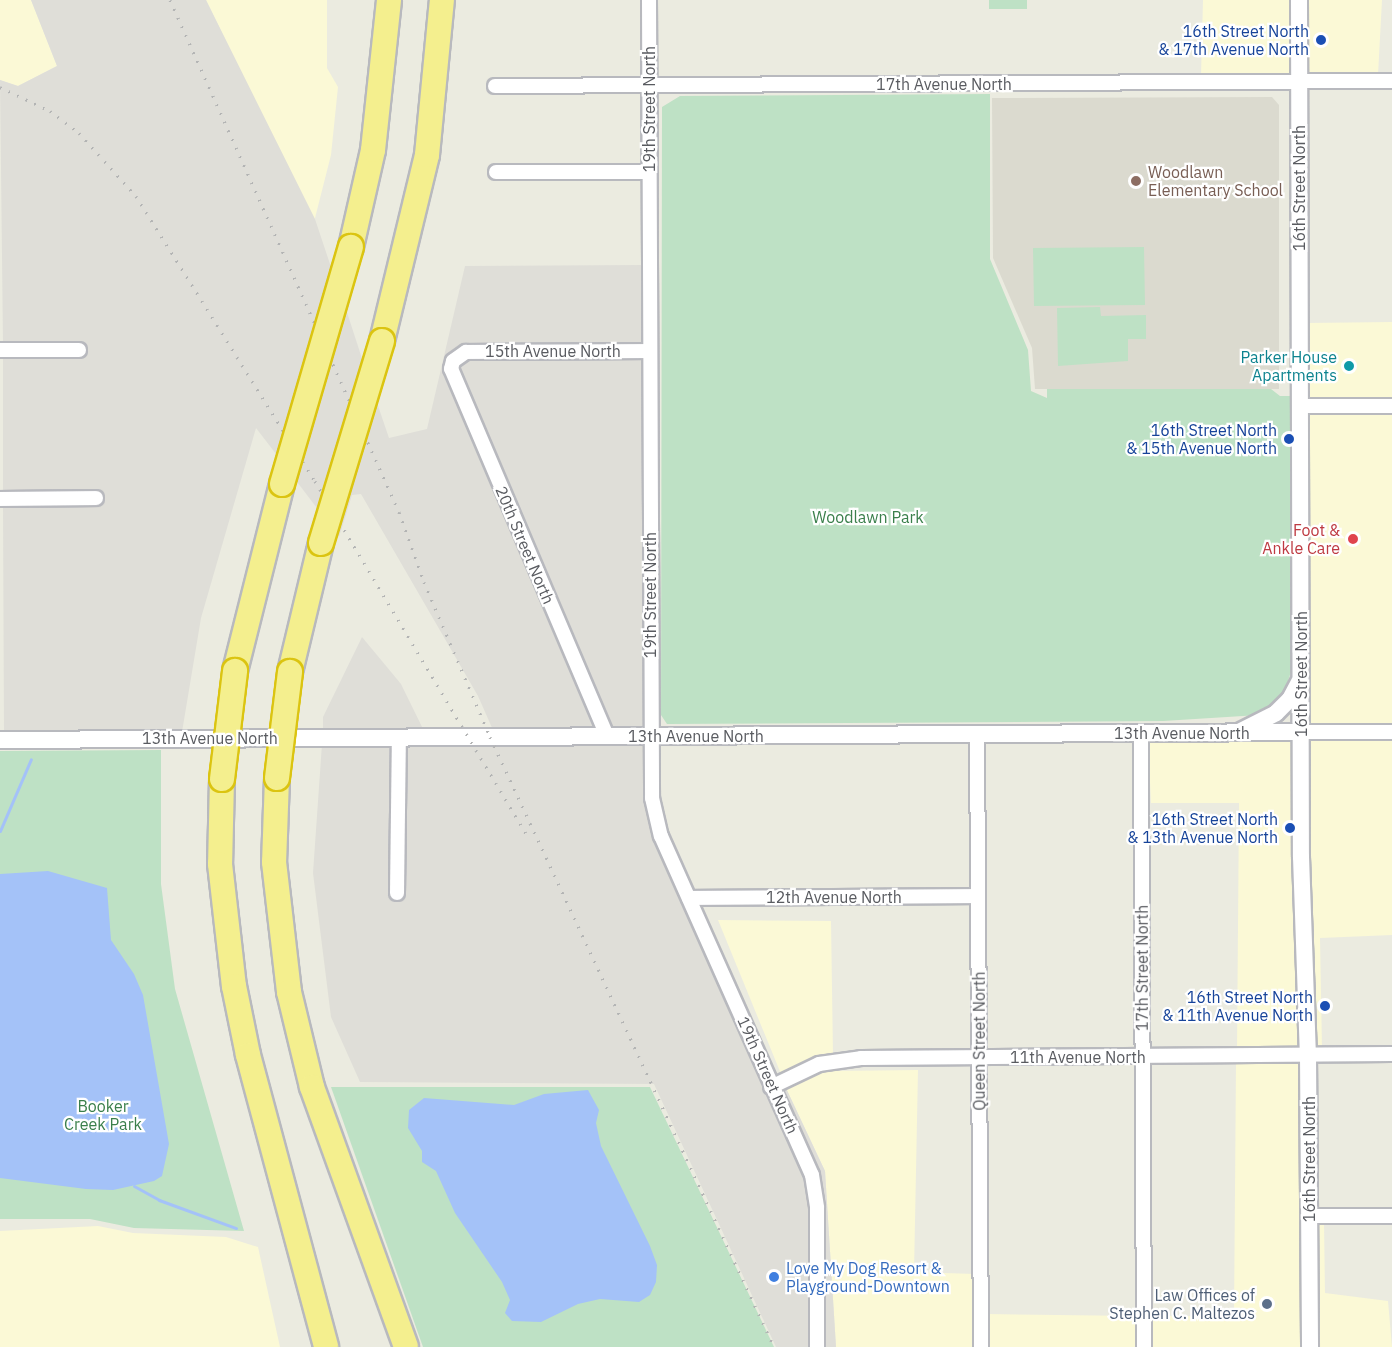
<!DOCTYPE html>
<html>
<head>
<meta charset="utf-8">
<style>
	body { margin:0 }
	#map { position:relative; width:1392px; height:1347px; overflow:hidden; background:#ebebe0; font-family:"IBM Plex Sans",sans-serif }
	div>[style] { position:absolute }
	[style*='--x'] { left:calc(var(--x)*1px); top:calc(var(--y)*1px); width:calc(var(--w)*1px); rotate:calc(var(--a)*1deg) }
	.commercial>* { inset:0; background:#fbf9d6 }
	.industrial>* { inset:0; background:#dfded8 }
	.education>* { inset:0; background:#dbdacf }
	.green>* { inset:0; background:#bee1c5 }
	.water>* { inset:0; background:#a4c2f8 }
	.stream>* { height:3px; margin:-1.5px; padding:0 1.5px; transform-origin:1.5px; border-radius:1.5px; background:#a4c2f8 }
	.roads { filter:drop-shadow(2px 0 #b8b9be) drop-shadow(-2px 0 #b8b9be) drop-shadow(0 2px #b8b9be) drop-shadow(0 -2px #b8b9be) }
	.minor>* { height:14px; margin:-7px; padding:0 7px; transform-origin:7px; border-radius:7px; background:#fff }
	.tertiary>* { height:16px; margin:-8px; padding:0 8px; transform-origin:8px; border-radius:8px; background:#fff }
	.motorway>* { height:24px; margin:-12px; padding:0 12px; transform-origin:12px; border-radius:12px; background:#f4ef8e }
	.rail>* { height:3px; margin-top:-1.5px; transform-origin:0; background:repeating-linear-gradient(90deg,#b3b4b4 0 1.5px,transparent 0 9.5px) }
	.bridges { filter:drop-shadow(2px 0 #dbc411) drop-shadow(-2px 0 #dbc411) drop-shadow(0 2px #dbc411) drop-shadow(0 -2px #dbc411) }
	.motorway-bridge>* { height:24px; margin:-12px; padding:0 12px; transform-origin:12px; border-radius:12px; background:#f4ef8e }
	.dots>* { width:16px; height:16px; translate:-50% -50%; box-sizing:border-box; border:3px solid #fff; border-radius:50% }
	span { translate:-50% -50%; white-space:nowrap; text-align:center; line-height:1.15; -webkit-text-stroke:4.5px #fff; paint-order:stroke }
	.transit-label { font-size:16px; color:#164399 }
	.right { translate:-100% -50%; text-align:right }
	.street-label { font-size:16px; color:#595b60 }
	.education-label { font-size:16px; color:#785e54 }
	.left { translate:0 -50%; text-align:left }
	.culture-label { font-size:16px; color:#0d838f }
	.park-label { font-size:16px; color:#3a7f4b }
	.health-label { font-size:16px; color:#be3a42 }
	.shop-label { font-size:16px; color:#366cbe }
	.service-label { font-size:16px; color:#4e5e75 }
</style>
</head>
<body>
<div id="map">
	<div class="commercial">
		<i style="clip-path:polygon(0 0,31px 0,57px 66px,18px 86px,0 80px)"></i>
		<i style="clip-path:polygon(206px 0,327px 0,327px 68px,338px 87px,331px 155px,314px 222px)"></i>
		<i style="clip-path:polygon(1203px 0,1293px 0,1293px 76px,1201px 76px)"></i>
		<i style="clip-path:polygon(1304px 0,1382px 0,1378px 75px,1305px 75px)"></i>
		<i style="clip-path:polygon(1392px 322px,1392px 399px,1307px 400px,1307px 323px)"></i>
		<i style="clip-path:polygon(1307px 412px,1392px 412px,1392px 726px,1310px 726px)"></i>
		<i style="clip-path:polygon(1392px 738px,1392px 935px,1320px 938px,1322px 1049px,1314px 1049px,1307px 739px)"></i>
		<i style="clip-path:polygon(1148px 739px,1296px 739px,1303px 1049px,1237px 1049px,1239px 803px,1151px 803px)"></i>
		<i style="clip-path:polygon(718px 920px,831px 921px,833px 1055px,798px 1064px,781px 1074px)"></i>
		<i style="clip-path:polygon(1303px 1061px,1304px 1347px,1150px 1347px,1150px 1316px,1234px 1316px,1236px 1062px)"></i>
		<i style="clip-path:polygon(833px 1067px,833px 1071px,918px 1070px,914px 1272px,975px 1274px,975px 1347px,836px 1347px,825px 1171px,785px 1086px)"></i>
		<i style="clip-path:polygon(1315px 1222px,1324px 1222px,1325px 1293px,1388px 1301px,1392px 1347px,1315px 1347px)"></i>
		<i style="clip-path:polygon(98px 1226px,133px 1233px,226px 1237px,258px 1247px,280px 1347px,0 1347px,0 1231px)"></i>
		<i style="clip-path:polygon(986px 1314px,1139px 1316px,1139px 1347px,986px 1347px)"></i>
	</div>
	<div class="industrial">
		<i style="clip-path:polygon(31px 0,206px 0,315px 219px,336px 282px,283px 463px,256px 428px,201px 618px,182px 732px,4px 733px,3px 505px,102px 504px,101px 492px,3px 493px,3px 357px,85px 355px,84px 343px,3px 344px,0 80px,18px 86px,57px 66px)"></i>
		<i style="clip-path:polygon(643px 265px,644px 344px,466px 346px,458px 346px,449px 356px,448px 381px,598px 730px,493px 730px,478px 696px,361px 494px,352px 495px,339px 537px,331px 527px,374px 394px,389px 438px,427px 429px,465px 266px)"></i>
		<i style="clip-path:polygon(343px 300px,368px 377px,323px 516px,291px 474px)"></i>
		<i style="clip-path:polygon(644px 357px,646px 730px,610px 730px,459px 377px,458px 364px,467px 358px)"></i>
		<i style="clip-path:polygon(362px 637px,401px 684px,424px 731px,323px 732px,323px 717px)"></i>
		<i style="clip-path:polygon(646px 742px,646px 799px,656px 838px,807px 1176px,811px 1209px,811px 1347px,776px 1347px,654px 1084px,360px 1082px,331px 1017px,313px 873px,322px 744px,394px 744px,391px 899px,402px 899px,405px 743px)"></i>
		<i style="clip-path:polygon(785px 1086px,825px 1171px,836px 1347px,823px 1347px,817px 1172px,778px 1090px)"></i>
	</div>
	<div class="education">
		<i style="clip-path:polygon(1272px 97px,1279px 105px,1279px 389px,1035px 389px,1032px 348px,993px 258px,992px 98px)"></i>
	</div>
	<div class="green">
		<i style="clip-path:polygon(989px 0,1027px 0,1027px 9px,989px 9px)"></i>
		<i style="clip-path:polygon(990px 94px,990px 259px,1028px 350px,1031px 391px,1047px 398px,1047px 389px,1271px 389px,1280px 396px,1292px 396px,1291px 672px,1282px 698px,1259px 715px,1163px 721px,667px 724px,661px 715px,662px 107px,680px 96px)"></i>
		<i style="clip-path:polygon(1144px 247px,1145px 305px,1034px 306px,1033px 248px)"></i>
		<i style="clip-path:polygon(1100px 307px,1101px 316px,1146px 315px,1146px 339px,1128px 339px,1128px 361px,1058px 366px,1057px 308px)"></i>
		<i style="clip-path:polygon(161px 750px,161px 884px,175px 989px,244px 1231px,134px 1228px,90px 1219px,0 1219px,0 751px)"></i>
		<i style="clip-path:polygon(331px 1087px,650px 1087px,774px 1347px,423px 1347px)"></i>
	</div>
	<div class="water">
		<i style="clip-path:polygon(48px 871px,107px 888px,111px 940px,134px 974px,143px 995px,169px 1144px,162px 1176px,154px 1181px,113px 1190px,86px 1189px,0 1178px,0 874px)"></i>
		<i style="clip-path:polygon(588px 1090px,599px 1110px,596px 1123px,601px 1146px,650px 1246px,657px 1265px,656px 1282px,650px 1295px,639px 1302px,600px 1299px,578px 1304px,541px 1322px,512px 1321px,505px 1313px,510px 1300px,502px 1282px,455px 1213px,436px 1171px,422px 1162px,422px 1151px,408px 1128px,409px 1110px,424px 1098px,514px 1105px,544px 1094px)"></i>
	</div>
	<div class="stream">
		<i style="--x:0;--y:831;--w:78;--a:-66.7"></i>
		<i style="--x:134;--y:1186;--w:29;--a:29"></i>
		<i style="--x:159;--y:1200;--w:82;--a:20"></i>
	</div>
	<div class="roads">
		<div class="minor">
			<i style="--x:649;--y:0;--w:798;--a:89.78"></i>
			<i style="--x:652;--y:798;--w:39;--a:77"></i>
			<i style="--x:661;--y:836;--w:371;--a:66"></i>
			<i style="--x:812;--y:1175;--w:33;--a:81"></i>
			<i style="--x:817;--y:1208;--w:139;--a:90"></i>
			<i style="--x:495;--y:86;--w:897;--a:-0.32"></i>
			<i style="--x:496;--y:172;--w:153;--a:0"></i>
			<i style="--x:0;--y:350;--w:79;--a:0"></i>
			<i style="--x:1300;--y:406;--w:92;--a:0"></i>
			<i style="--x:0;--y:499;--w:96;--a:-0.6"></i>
			<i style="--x:1301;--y:732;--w:91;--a:0"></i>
			<i style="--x:1141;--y:733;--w:614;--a:89.72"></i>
			<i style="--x:977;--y:734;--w:613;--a:89.63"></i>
			<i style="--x:607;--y:736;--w:399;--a:-113"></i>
			<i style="--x:451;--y:369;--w:8;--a:-76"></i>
			<i style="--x:453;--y:361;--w:16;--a:-35"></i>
			<i style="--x:466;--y:352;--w:183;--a:-0.3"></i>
			<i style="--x:397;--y:893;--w:156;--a:-89.3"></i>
			<i style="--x:689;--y:898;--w:289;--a:-0.4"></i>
			<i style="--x:771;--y:1087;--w:53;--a:-25.6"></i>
			<i style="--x:819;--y:1064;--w:42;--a:-8.1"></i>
			<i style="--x:861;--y:1058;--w:531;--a:-0.43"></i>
			<i style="--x:1309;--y:1216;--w:83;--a:0"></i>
		</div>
		<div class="tertiary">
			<i style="--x:1299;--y:0;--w:857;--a:89.87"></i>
			<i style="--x:1301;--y:857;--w:198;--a:88"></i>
			<i style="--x:1308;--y:1055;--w:292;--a:89.6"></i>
			<i style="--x:1241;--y:731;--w:39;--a:-27"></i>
			<i style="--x:1276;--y:713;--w:20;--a:-45"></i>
			<i style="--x:1290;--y:699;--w:19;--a:-62"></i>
			<i style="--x:0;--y:740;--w:1301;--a:-0.35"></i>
		</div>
		<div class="motorway">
			<i style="--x:351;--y:247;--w:99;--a:-77.2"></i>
			<i style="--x:373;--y:150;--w:151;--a:-83.9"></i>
			<i style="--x:382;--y:341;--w:191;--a:-76.4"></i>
			<i style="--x:427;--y:155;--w:156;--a:-84.5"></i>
			<i style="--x:235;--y:671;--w:193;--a:-75.9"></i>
			<i style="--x:290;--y:672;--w:133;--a:-76.5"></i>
			<i style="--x:277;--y:778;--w:84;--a:92"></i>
			<i style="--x:274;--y:862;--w:131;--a:83.4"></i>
			<i style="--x:289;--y:992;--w:98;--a:76.4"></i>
			<i style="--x:312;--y:1087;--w:276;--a:70.1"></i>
			<i style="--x:222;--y:779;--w:85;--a:91.3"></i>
			<i style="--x:220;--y:864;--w:123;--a:83.5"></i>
			<i style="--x:234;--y:986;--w:70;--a:78.5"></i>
			<i style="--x:248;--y:1055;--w:302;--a:75"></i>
		</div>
	</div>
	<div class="rail">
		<i style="--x:170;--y:0;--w:561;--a:65.9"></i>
		<i style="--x:399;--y:512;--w:74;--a:70.3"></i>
		<i style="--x:424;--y:582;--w:168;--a:66.9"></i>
		<i style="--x:490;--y:737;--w:673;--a:65.03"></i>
		<i style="--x:0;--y:87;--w:55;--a:25.6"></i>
		<i style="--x:50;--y:111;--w:36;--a:37"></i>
		<i style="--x:79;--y:133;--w:85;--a:47.9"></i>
		<i style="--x:136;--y:196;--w:337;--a:57.9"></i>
		<i style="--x:315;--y:481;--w:416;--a:59.1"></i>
	</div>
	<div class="bridges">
		<div class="motorway-bridge">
			<i style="--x:282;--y:484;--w:247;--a:-73.8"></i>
			<i style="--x:321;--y:543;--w:211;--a:-73.2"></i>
			<i style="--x:277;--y:778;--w:107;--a:-83"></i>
			<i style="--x:222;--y:779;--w:109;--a:-83.1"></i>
		</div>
	</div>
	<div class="dots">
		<i style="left:1321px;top:40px;background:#1a4fb4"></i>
		<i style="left:1136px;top:181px;background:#8d6e63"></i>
		<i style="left:1349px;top:366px;background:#0f9aa8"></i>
		<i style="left:1289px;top:439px;background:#1a4fb4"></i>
		<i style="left:1353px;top:539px;background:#e0444e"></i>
		<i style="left:1290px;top:828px;background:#1a4fb4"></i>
		<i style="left:1325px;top:1006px;background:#1a4fb4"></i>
		<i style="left:774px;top:1277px;background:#3f7fe0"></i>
		<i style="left:1267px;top:1304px;background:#5c6f8a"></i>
	</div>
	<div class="transit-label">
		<span class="right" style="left:1309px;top:40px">16th Street North<br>&amp; 17th Avenue North</span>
		<span class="right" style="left:1277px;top:439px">16th Street North<br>&amp; 15th Avenue North</span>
		<span class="right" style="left:1278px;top:828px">16th Street North<br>&amp; 13th Avenue North</span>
		<span class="right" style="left:1313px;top:1006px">16th Street North<br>&amp; 11th Avenue North</span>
	</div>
	<div class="street-label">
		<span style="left:944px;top:84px">17th Avenue North</span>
		<span style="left:649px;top:109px;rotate:-90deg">19th Street North</span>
		<span style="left:1299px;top:188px;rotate:-90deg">16th Street North</span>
		<span style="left:553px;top:351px">15th Avenue North</span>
		<span style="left:525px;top:545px;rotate:67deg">20th Street North</span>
		<span style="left:650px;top:595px;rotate:-90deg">19th Street North</span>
		<span style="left:1301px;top:674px;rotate:-90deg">16th Street North</span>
		<span style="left:1182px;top:733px">13th Avenue North</span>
		<span style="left:696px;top:736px">13th Avenue North</span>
		<span style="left:210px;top:738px">13th Avenue North</span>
		<span style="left:834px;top:897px">12th Avenue North</span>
		<span style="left:1142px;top:968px;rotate:-90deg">17th Street North</span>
		<span style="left:979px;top:1041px;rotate:-90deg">Queen Street North</span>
		<span style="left:1078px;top:1057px">11th Avenue North</span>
		<span style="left:768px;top:1075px;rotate:66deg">19th Street North</span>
		<span style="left:1309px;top:1159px;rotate:-90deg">16th Street North</span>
	</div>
	<div class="education-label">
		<span class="left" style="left:1148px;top:181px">Woodlawn<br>Elementary School</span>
	</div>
	<div class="culture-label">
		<span class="right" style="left:1337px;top:366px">Parker House<br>Apartments</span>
	</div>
	<div class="park-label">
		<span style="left:868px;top:517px">Woodlawn Park</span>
		<span style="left:103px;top:1115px">Booker<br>Creek Park</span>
	</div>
	<div class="health-label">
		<span class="right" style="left:1340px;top:539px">Foot &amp;<br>Ankle Care</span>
	</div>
	<div class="shop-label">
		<span class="left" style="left:786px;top:1277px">Love My Dog Resort &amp;<br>Playground-Downtown</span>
	</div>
	<div class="service-label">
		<span class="right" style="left:1255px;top:1304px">Law Offices of<br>Stephen C. Maltezos</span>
	</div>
</div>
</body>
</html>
